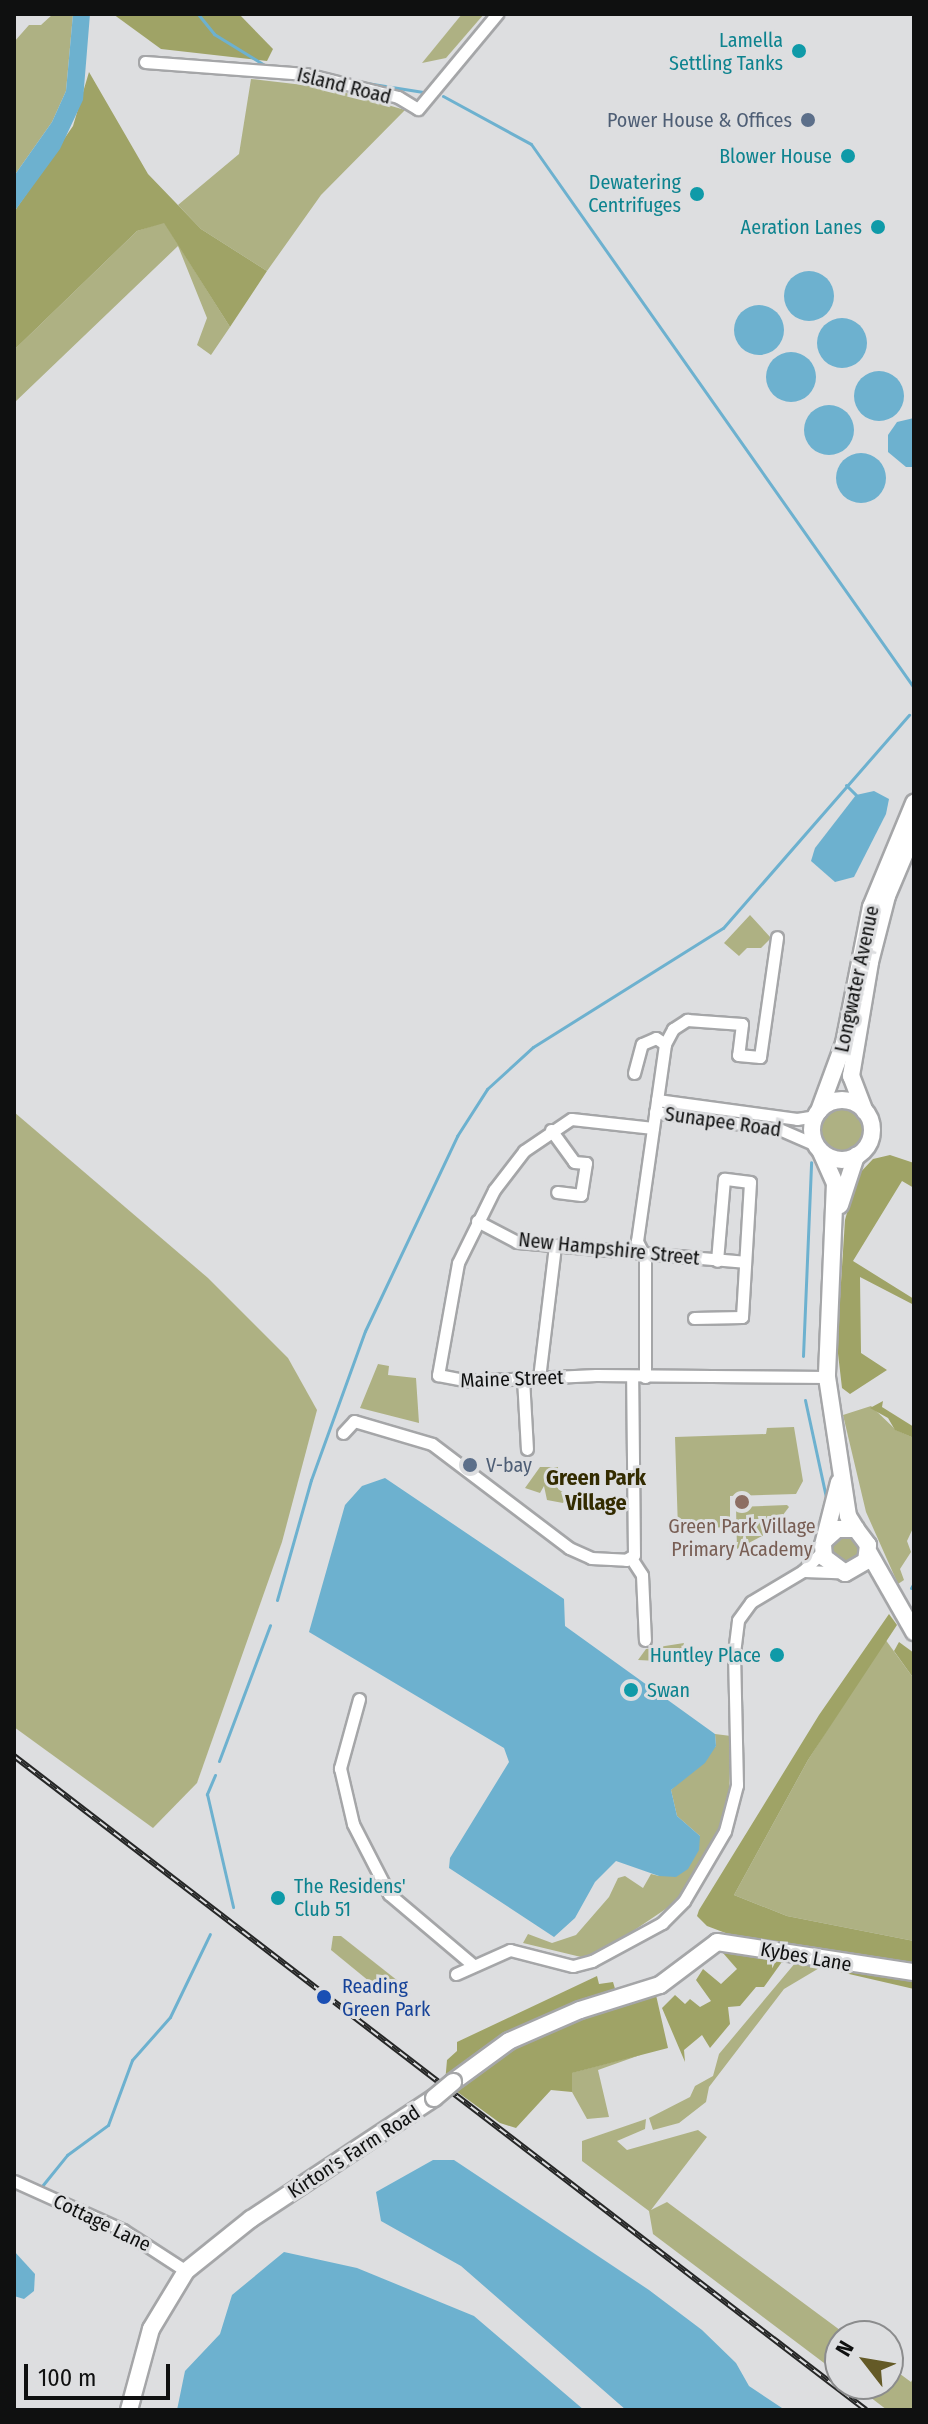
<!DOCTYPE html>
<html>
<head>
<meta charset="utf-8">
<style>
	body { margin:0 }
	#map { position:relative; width:928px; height:2424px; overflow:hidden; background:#dddee0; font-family:"Fira Sans Condensed",sans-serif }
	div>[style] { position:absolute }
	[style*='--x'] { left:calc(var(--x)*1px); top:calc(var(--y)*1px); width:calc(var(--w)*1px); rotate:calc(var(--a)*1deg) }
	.green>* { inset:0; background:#aeb183 }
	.round { border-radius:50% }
	.forest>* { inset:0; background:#9fa366 }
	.water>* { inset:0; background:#6db1cf }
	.stream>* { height:3px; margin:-1.5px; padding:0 1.5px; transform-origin:1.5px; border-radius:1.5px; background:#6db1cf }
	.roads { filter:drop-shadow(2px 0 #a5a6a8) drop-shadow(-2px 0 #a5a6a8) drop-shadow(0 2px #a5a6a8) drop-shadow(0 -2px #a5a6a8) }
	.street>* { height:11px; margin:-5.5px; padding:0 5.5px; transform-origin:5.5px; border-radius:5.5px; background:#fff }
	.secondary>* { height:16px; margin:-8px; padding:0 8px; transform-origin:8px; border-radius:8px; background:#fff }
	.secondary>.ring { margin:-8px; padding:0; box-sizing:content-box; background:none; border:16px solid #fff; border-radius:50% }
	.rail>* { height:6px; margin-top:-3px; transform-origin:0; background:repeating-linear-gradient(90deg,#dddee0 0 9px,#252626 0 18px); box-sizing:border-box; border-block:2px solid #252626 }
	.bridges { filter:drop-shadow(2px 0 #a5a6a8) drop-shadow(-2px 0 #a5a6a8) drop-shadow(0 2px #a5a6a8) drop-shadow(0 -2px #a5a6a8) }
	.secondary-bridge>* { height:16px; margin:-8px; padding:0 8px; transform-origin:8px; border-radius:8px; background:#fff }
	.dots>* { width:22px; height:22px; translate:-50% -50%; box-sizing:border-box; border:4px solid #dddee0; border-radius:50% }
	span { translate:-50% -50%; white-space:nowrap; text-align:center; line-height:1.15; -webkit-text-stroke:6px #dddee0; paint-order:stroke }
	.culture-label { font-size:20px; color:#0d838f }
	.right { translate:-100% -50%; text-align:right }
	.left { translate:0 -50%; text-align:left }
	.street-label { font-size:20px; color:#0f1010 }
	.service-label { font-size:20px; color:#4e5e75 }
	.education-label { font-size:20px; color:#785e54 }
	.transit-label { font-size:20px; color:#164399 }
	.neighbourhood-label { font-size:22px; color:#332b00; font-weight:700 }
	.frame { position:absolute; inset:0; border:16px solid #0f1010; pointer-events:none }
	.north { position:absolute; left:824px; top:2320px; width:80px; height:80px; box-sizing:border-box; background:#dddee0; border:2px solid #8b8c8d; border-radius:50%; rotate:301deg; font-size:22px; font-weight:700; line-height:32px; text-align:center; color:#0f1010 }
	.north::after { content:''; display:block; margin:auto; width:28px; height:36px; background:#645a27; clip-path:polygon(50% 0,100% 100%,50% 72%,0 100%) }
	.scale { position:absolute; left:24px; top:2364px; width:146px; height:36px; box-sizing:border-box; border:4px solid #0f1010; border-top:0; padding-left:10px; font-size:24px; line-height:28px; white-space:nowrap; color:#0f1010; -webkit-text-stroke:6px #dddee0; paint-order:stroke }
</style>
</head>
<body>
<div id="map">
	<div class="green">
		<i style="clip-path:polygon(53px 14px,73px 14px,66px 91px,52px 122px,14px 176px,14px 42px,29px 25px,41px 25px)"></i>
		<i style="clip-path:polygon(462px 14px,484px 14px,446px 58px,422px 63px)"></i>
		<i style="clip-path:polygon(251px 79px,329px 88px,405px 110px,321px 195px,267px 271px,201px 229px,178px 205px,239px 154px)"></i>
		<i style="clip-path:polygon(164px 222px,230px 327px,211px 355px,197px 345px,207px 318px,178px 246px,14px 403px,14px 350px,137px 231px)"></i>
		<i style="clip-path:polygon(750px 915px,771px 938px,761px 948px,747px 948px,739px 956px,724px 943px)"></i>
		<i class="round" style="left:817px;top:1106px;width:48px;height:48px"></i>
		<i style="clip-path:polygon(14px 1112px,208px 1278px,288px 1358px,317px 1410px,282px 1542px,197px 1783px,153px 1828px,14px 1727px)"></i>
		<i style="clip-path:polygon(378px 1364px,389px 1366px,388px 1375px,416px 1378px,419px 1423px,360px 1408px)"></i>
		<i style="clip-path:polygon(871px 1406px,896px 1430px,914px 1438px,914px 1526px,907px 1541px,911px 1552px,900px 1569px,904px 1580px,898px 1584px,866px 1512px,843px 1415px)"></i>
		<i style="clip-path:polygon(794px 1427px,803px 1481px,796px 1494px,730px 1496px,730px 1527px,678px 1529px,675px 1437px,766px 1434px,767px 1428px)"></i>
		<i style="clip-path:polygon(540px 1467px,558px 1467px,558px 1489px,567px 1495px,563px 1503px,547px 1500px,544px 1486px,540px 1493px,525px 1488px)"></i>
		<i style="clip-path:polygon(736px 1507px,787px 1505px,789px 1507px,770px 1532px,737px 1549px)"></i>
		<i style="clip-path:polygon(855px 1533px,863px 1554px,844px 1568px,826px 1549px,831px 1537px)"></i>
		<i style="clip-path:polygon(885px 1639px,914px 1679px,914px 1941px,787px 1916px,734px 1895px,808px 1760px)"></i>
		<i style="clip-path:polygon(684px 1643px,678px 1662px,638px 1660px,646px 1649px)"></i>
		<i style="clip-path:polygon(715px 1734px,731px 1736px,729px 1797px,714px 1843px,676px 1902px,602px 1952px,581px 1957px,523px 1943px,528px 1934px,552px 1943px,576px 1935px,609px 1897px,618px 1878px,625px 1876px,643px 1888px,651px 1874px,659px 1876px,700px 1836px,677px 1816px,671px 1790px,716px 1746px)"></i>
		<i style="clip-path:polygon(333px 1936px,341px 1936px,398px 1981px,400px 1994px,386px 1995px,331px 1950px)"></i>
		<i style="clip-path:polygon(796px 1962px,821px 1967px,784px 1989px,709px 2087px,706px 2102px,679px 2123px,653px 2130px,649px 2118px,690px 2097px,695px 2086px,713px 2076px,719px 2054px)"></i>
		<i style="clip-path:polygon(643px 2054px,598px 2070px,609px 2117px,587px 2119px,572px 2092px,571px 2073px)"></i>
		<i style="clip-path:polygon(646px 2119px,645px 2129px,617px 2141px,627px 2150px,698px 2130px,707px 2137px,651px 2210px,667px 2202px,848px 2336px,840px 2336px,840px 2375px,653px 2234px,649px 2211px,582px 2161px,582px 2141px)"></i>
		<i style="clip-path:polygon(888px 2365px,911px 2382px,914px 2376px,914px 2410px,887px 2410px,853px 2384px,888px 2384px)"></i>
	</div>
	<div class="forest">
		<i style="clip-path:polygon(113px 14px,239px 14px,273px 49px,267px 61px,161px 49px)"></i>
		<i style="clip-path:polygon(89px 72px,148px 174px,201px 229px,267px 271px,230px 327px,164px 223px,137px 231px,14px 350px,14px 212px,73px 126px)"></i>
		<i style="clip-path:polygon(890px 1155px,914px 1163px,914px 1188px,902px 1181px,853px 1261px,914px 1299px,914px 1305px,860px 1277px,861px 1353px,887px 1370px,850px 1394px,842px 1388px,837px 1345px,845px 1220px,857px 1176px,873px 1159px)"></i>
		<i style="clip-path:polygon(883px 1401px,882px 1407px,914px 1427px,914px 1438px,895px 1430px,888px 1418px,870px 1408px)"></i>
		<i style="clip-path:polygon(889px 1614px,897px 1625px,808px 1760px,734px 1895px,787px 1916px,914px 1941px,914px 1989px,784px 1959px,764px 1987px,756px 1987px,740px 2006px,728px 2007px,730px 2024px,710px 2048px,702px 2035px,684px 2050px,685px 2062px,662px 2008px,675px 1995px,685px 2004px,690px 1999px,700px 2007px,711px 2001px,696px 1980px,703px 1969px,721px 1984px,737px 1969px,723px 1953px,731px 1944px,768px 1949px,707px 1926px,697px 1916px,699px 1910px,819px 1715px)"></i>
		<i style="clip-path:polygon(899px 1642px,914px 1653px,914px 1679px,894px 1651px)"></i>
		<i style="clip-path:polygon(597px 1976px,599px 1984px,613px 1982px,619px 2002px,656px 1995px,668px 2048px,572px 2073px,572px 2092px,551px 2090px,516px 2128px,500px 2123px,445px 2083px,447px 2060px,457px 2051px,457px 2042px)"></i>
	</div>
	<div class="water">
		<i style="clip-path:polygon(73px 14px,90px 14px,83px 100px,60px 149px,14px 212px,14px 176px,52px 122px,66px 91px)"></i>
		<i class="round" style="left:784px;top:271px;width:50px;height:50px"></i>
		<i class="round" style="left:734px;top:305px;width:50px;height:50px"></i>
		<i class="round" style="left:817px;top:318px;width:50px;height:50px"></i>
		<i class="round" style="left:766px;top:352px;width:50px;height:50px"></i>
		<i class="round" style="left:854px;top:371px;width:50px;height:50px"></i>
		<i class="round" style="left:804px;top:405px;width:50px;height:50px"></i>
		<i style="clip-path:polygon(914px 418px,914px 467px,906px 467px,888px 452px,888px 435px,897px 422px)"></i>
		<i class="round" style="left:836px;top:453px;width:50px;height:50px"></i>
		<i style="clip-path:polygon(874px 791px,889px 799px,886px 814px,854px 877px,835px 882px,811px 861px,815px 848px,856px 795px)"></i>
		<i style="clip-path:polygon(385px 1478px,564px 1599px,565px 1626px,715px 1734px,716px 1746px,705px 1763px,671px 1790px,677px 1816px,700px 1836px,699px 1850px,688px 1869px,676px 1877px,659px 1876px,616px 1861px,595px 1882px,575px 1918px,554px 1937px,449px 1868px,450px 1858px,509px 1762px,504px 1748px,309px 1632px,345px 1505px,362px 1486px)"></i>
		<i style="clip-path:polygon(433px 2160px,454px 2160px,649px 2290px,702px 2330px,736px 2363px,749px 2386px,785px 2410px,626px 2410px,461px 2266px,381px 2221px,376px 2192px)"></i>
		<i style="clip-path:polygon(14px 2251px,35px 2274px,34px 2291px,24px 2299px,14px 2296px)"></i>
		<i style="clip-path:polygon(284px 2252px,357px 2268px,474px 2316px,584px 2410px,177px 2410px,185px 2371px,220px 2334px,232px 2295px)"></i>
	</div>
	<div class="stream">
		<i style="--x:198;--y:14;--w:26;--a:51"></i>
		<i style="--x:214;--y:34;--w:61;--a:31.6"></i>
		<i style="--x:360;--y:82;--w:64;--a:9"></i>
		<i style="--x:443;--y:96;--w:100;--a:28.6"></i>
		<i style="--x:531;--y:144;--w:665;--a:54.85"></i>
		<i style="--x:846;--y:785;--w:14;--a:45"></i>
		<i style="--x:803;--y:1356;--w:194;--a:-87.6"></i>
		<i style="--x:805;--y:1400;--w:104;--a:77.8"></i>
		<i style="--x:911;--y:1588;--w:6;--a:-59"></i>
		<i style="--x:277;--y:1600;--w:125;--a:-74.2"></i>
		<i style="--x:311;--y:1480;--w:158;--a:-70.1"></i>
		<i style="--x:365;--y:1331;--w:216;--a:-64.7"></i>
		<i style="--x:457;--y:1136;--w:56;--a:-57.4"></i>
		<i style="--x:487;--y:1089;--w:62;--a:-42.4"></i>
		<i style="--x:533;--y:1047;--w:224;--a:-32.1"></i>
		<i style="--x:723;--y:928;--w:283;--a:-48.9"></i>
		<i style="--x:219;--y:1761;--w:145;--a:-69.4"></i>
		<i style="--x:215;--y:1775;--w:21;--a:113"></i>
		<i style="--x:207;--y:1794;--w:116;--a:77"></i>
		<i style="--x:42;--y:2186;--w:40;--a:-51"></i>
		<i style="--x:67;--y:2155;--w:51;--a:-36.2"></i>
		<i style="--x:108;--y:2125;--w:69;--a:-69.7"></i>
		<i style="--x:132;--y:2060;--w:57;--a:-48.5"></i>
		<i style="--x:170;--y:2017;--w:92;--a:-64.3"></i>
	</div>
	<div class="roads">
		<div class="street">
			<i style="--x:145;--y:62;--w:161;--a:4.3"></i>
			<i style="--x:306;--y:74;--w:95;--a:14"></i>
			<i style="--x:398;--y:97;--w:23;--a:31"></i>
			<i style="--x:418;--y:109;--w:124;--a:-50.3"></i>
			<i style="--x:634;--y:1073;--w:30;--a:-75"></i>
			<i style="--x:642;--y:1044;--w:15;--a:-23"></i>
			<i style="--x:656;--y:1038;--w:11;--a:34"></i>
			<i style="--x:657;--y:1100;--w:141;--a:7.7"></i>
			<i style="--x:797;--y:1119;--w:18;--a:-9"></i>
			<i style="--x:655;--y:1112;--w:125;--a:7.8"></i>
			<i style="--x:779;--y:1129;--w:40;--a:23.4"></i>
			<i style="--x:653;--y:1128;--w:82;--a:-173.7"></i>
			<i style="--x:571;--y:1119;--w:57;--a:145.8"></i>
			<i style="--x:524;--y:1151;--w:49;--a:127.6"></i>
			<i style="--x:494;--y:1190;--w:81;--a:116.3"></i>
			<i style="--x:458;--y:1263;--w:114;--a:100.1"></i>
			<i style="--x:438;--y:1375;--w:31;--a:11"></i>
			<i style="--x:468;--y:1381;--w:128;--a:-2.7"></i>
			<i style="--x:596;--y:1375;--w:231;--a:0.5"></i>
			<i style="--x:551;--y:1130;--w:39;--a:54"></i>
			<i style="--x:574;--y:1162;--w:12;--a:5"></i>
			<i style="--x:586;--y:1163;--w:32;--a:99"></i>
			<i style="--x:581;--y:1195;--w:24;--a:-173"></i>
			<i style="--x:477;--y:1221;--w:45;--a:27.7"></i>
			<i style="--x:517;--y:1242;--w:228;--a:5"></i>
			<i style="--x:694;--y:1318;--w:48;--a:-1.2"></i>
			<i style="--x:742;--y:1317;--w:135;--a:-86.6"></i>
			<i style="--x:750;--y:1182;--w:26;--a:-173"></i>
			<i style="--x:724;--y:1179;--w:82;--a:94.9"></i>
			<i style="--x:645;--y:1377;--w:120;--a:-90"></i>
			<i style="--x:645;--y:1257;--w:18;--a:-117"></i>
			<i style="--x:637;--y:1241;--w:199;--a:-81.9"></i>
			<i style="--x:665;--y:1044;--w:17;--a:-62"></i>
			<i style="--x:673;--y:1029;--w:17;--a:-33"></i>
			<i style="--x:687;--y:1020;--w:55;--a:4.2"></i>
			<i style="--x:742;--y:1024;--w:31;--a:97"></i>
			<i style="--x:738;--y:1055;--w:22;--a:5"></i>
			<i style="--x:760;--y:1057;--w:121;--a:-81.9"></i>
			<i style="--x:523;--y:1378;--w:71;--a:86.8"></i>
			<i style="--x:539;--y:1378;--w:134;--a:-83.1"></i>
			<i style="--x:343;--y:1433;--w:16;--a:-47"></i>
			<i style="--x:354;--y:1421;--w:81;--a:16.4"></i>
			<i style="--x:432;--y:1444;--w:172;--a:37.2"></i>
			<i style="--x:569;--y:1548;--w:24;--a:24"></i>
			<i style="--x:591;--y:1558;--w:35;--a:3"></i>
			<i style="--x:626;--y:1560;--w:9;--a:-32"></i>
			<i style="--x:634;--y:1555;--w:179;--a:-90.6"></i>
			<i style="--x:631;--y:1558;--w:20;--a:57"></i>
			<i style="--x:642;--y:1575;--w:65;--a:87.4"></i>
			<i style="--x:803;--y:1571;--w:36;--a:2"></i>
			<i style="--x:359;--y:1699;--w:72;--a:105.4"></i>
			<i style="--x:340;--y:1768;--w:57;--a:76.9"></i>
			<i style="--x:353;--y:1824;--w:79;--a:62.8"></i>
			<i style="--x:389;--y:1894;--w:110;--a:40.2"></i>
			<i style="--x:456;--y:1974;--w:59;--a:-24"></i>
			<i style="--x:510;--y:1950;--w:65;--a:14.3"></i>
			<i style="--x:573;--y:1966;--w:20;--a:-15"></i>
			<i style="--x:592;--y:1961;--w:80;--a:-28.5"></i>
			<i style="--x:662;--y:1923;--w:31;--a:-45"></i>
			<i style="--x:684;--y:1901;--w:81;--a:-59.6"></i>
			<i style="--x:725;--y:1831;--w:48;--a:-75.4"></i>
			<i style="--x:737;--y:1785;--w:132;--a:-91.3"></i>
			<i style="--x:734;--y:1653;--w:33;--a:-83"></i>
			<i style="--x:738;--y:1620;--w:22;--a:-54"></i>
			<i style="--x:751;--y:1602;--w:61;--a:-30.8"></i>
			<i style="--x:803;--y:1571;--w:28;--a:-45"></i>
			<i style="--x:14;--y:2181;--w:120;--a:24.2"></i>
			<i style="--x:123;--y:2230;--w:75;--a:33.1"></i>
		</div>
		<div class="secondary">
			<i class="ring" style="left:812px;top:1100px;width:44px;height:44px"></i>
			<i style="--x:819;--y:1111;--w:72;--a:-69.8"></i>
			<i style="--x:844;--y:1043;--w:139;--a:-78.8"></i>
			<i style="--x:871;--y:907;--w:113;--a:-67.5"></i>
			<i style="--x:865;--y:1112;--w:39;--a:-111"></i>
			<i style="--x:851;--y:1076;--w:116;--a:-80.5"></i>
			<i style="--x:870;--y:962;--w:68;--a:-75.6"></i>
			<i style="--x:887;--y:896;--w:69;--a:-67.1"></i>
			<i style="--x:821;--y:1152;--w:34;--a:66"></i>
			<i style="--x:835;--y:1183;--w:194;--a:92.4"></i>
			<i style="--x:827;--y:1377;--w:141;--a:81.4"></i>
			<i style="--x:848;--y:1516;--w:15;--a:58"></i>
			<i style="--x:840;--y:1205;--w:52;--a:-71.9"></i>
			<i style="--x:826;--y:1539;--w:15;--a:-42"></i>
			<i style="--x:837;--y:1529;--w:19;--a:0"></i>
			<i style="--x:856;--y:1529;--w:20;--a:53"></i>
			<i style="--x:868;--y:1545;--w:16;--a:97"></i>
			<i style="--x:866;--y:1561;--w:24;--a:150"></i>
			<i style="--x:845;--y:1573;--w:26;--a:-143"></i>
			<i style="--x:824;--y:1557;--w:12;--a:-95"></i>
			<i style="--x:823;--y:1545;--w:65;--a:-75.7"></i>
			<i style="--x:869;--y:1553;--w:91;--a:60.3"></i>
			<i style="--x:453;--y:2082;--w:69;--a:-36.2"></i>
			<i style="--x:509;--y:2041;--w:77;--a:-23.6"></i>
			<i style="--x:580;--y:2010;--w:84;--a:-17.4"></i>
			<i style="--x:660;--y:1985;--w:71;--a:-37"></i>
			<i style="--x:717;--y:1942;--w:199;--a:8.7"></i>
			<i style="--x:129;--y:2410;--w:84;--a:-74.8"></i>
			<i style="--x:151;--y:2329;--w:68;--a:-58.9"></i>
			<i style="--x:186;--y:2271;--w:83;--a:-38.7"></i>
			<i style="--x:251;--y:2219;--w:219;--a:-33.5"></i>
		</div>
	</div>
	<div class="rail">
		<i style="--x:14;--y:1756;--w:1074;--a:37.51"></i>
	</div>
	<div class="bridges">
		<div class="secondary-bridge">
			<i style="--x:434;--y:2098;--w:25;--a:-40"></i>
		</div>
	</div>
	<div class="dots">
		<i style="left:799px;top:51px;background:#0f9aa8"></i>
		<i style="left:808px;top:120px;background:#5c6f8a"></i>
		<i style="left:848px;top:156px;background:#0f9aa8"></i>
		<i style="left:697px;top:194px;background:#0f9aa8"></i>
		<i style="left:878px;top:227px;background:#0f9aa8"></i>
		<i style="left:470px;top:1465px;background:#5c6f8a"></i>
		<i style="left:742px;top:1502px;background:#8d6e63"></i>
		<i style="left:777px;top:1655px;background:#0f9aa8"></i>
		<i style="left:631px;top:1690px;background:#0f9aa8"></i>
		<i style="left:278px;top:1898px;background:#0f9aa8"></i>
		<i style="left:324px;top:1997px;background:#1a4fb4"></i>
	</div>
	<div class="culture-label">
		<span class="right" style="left:783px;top:52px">Lamella<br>Settling Tanks</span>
		<span class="right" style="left:832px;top:156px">Blower House</span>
		<span class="right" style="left:681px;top:194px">Dewatering<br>Centrifuges</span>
		<span class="right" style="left:862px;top:227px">Aeration Lanes</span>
		<span class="right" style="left:761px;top:1655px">Huntley Place</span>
		<span class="left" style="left:647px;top:1690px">Swan</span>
		<span class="left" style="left:294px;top:1898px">The Residens'<br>Club 51</span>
	</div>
	<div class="street-label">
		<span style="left:344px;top:86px;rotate:14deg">Island Road</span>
		<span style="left:857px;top:979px;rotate:-78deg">Longwater Avenue</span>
		<span style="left:723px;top:1122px;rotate:8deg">Sunapee Road</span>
		<span style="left:609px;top:1249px;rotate:6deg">New Hampshire Street</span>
		<span style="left:512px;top:1379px;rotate:-2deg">Maine Street</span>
		<span style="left:806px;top:1957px;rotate:10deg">Kybes Lane</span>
		<span style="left:354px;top:2152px;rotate:-33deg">Kirton's Farm Road</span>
		<span style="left:102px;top:2223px;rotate:26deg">Cottage Lane</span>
	</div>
	<div class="service-label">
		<span class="right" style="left:792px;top:120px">Power House &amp; Offices</span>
		<span class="left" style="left:486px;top:1465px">V-bay</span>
	</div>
	<div class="education-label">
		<span style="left:742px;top:1538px">Green Park Village<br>Primary Academy</span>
	</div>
	<div class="transit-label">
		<span class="left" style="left:342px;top:1998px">Reading<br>Green Park</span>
	</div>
	<div class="neighbourhood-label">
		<span style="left:596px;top:1490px">Green Park<br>Village</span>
	</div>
	<div class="frame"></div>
	<div class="north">N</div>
	<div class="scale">100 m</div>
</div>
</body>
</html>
